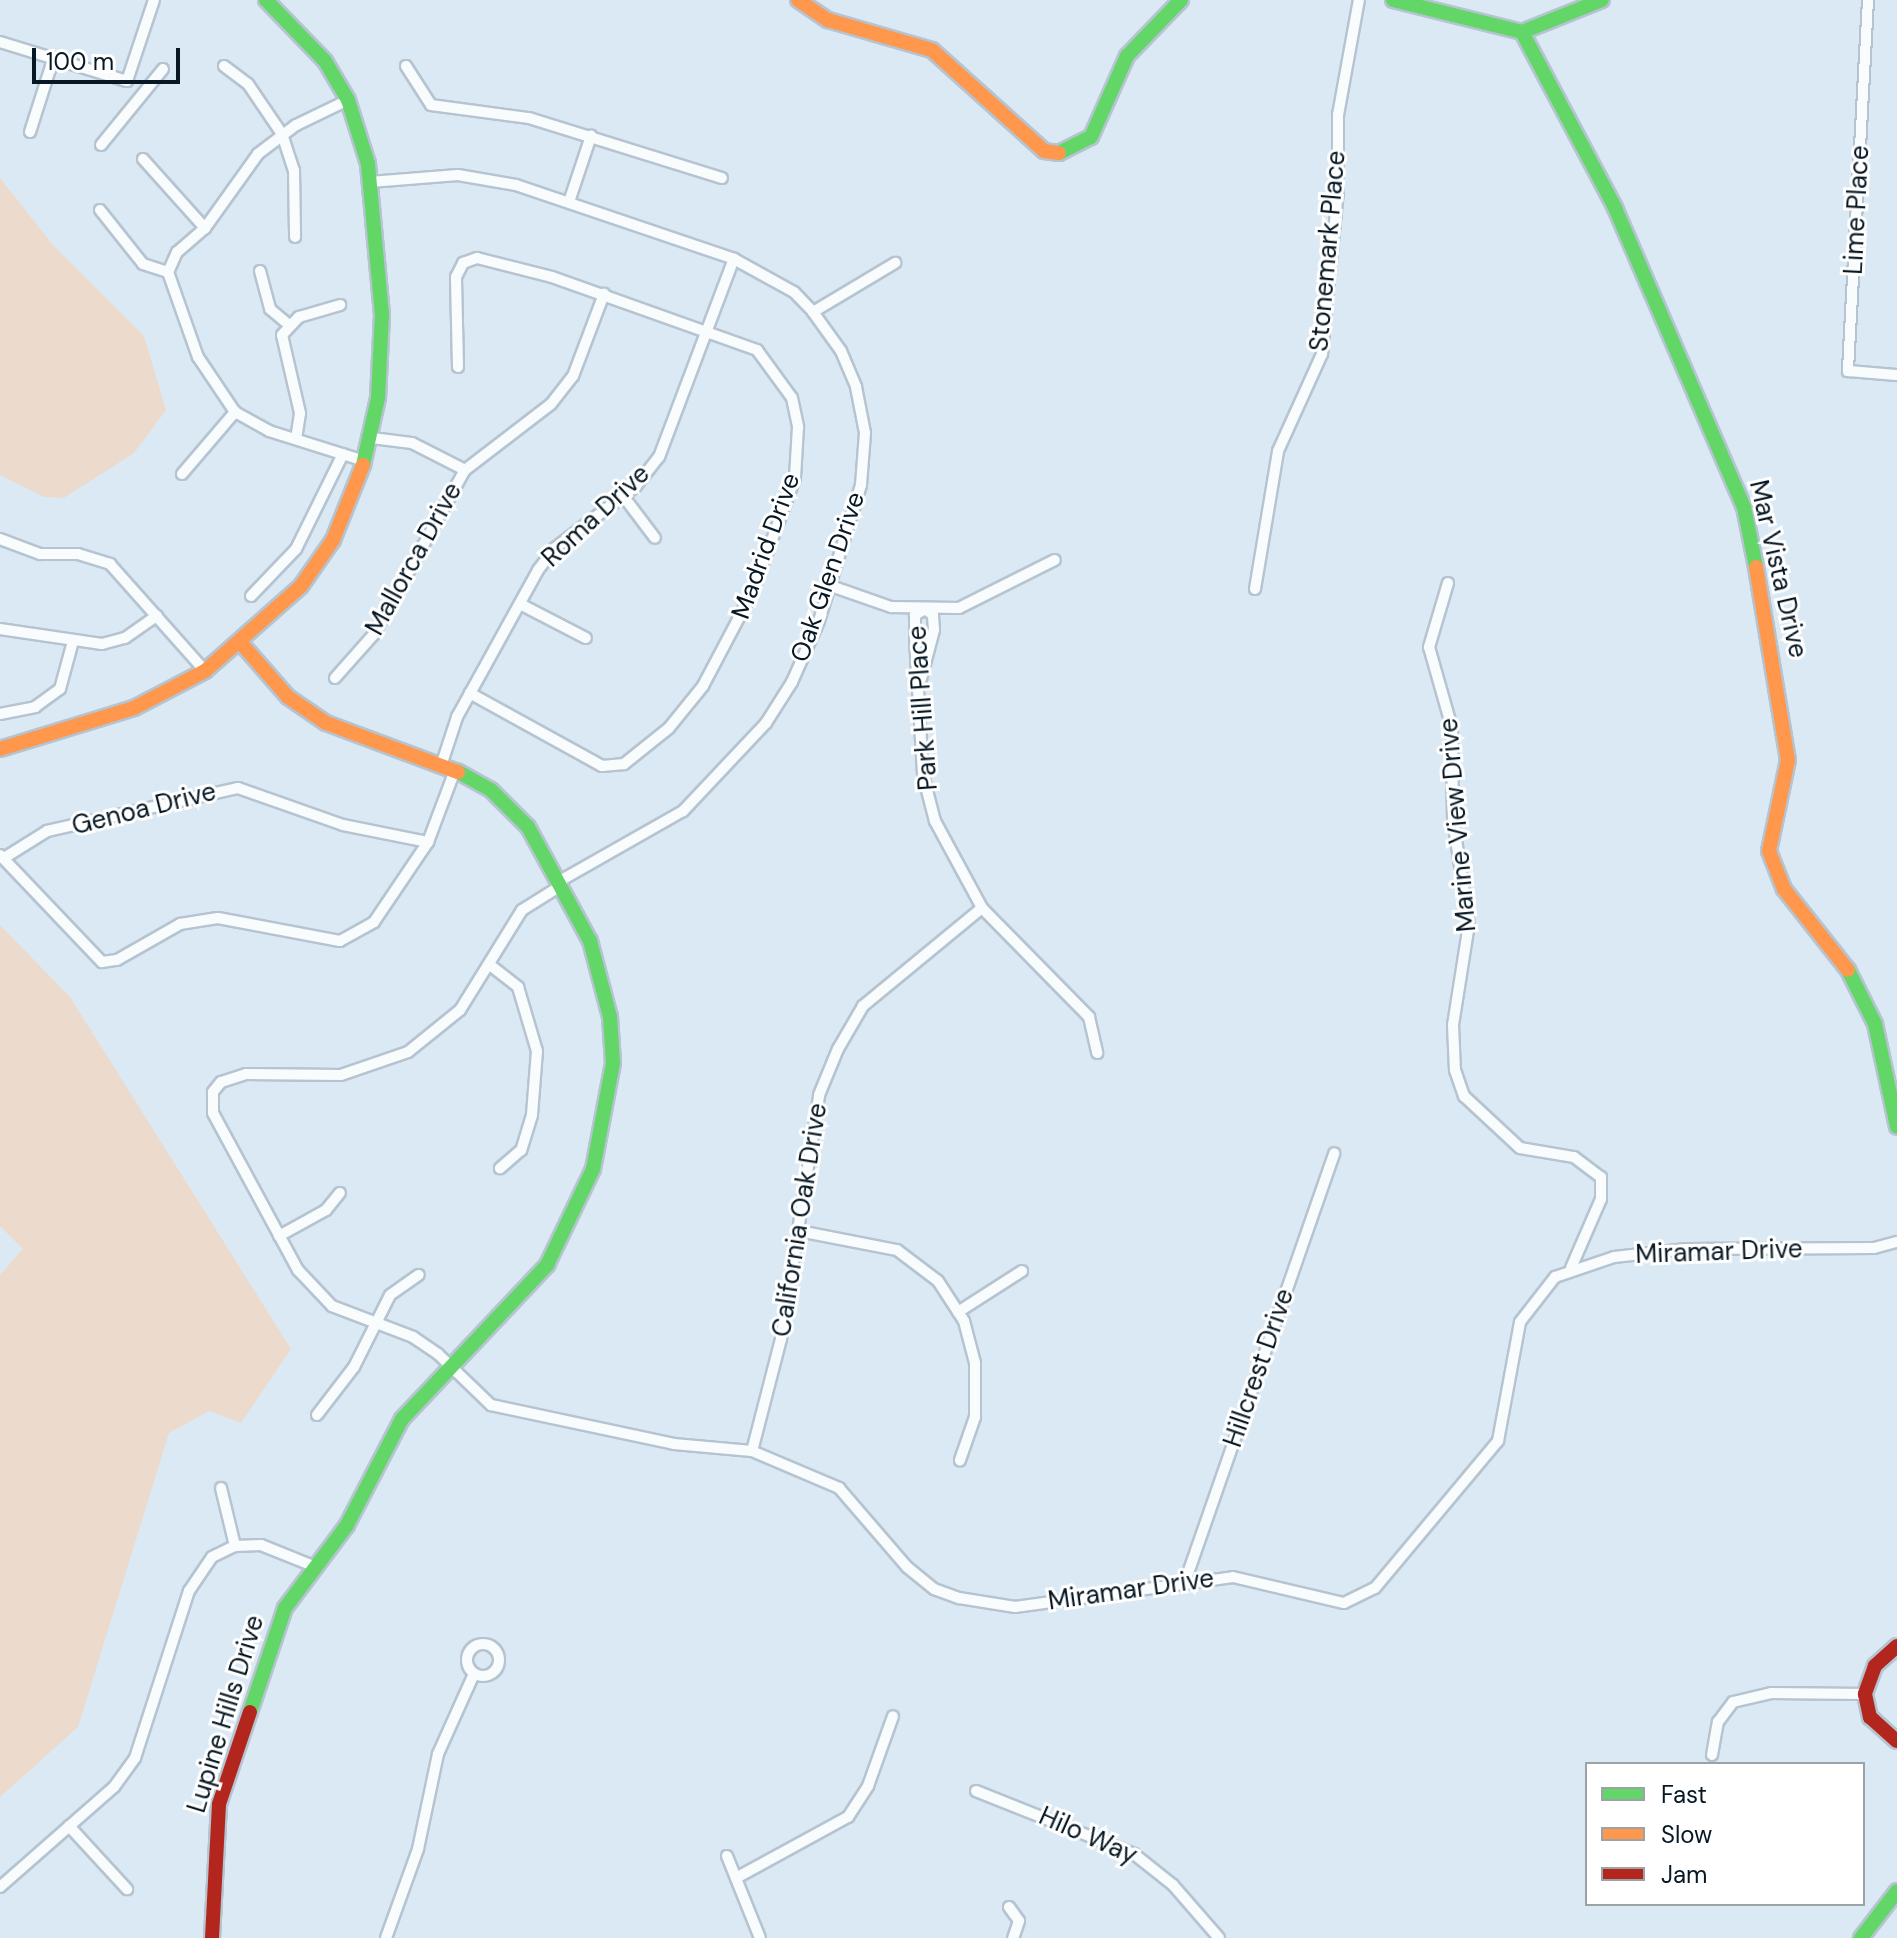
<!DOCTYPE html>
<html>
<head>
<meta charset="utf-8">
<style>
	body { margin:0 }
	#map { position:relative; width:1897px; height:1938px; overflow:hidden; background:#dae9f4; font-family:"DM Sans",sans-serif }
	div>[style] { position:absolute }
	[style*='--x'] { left:calc(var(--x)*1px); top:calc(var(--y)*1px); width:calc(var(--w)*1px); rotate:calc(var(--a)*1deg) }
	.green>* { inset:0; background:#ecdbcc }
	.roads { filter:drop-shadow(2px 0 #b5c4d0) drop-shadow(-2px 0 #b5c4d0) drop-shadow(0 2px #b5c4d0) drop-shadow(0 -2px #b5c4d0) }
	.street>* { height:10px; margin:-5px; padding:0 5px; transform-origin:5px; border-radius:5px; background:#f9fcfd }
	.street>.ring { margin:-5px; padding:0; box-sizing:content-box; background:none; border:10px solid #f9fcfd; border-radius:50% }
	.fast>* { height:14px; margin:-7px; padding:0 7px; transform-origin:7px; border-radius:7px; background:#63d668 }
	.slow>* { height:14px; margin:-7px; padding:0 7px; transform-origin:7px; border-radius:7px; background:#ff974d }
	.jam>* { height:14px; margin:-7px; padding:0 7px; transform-origin:7px; border-radius:7px; background:#b3261e }
	span { translate:-50% -50%; white-space:nowrap; text-align:center; line-height:1.15; -webkit-text-stroke:6px #fff; paint-order:stroke }
	.street-label { font-size:26px; color:#071824 }
	.legend { position:absolute; left:1585px; top:1762px; width:280px; height:144px; box-sizing:border-box; background:#fff; border:2px solid #9ca3a7; margin:0; padding:10px 14px; list-style:none; font-size:24px; color:#071824 }
	.legend li { display:flex; align-items:center; gap:16px; height:40px }
	.legend b { width:40px; border:2px solid #9ca3a7 }
	.scale { position:absolute; left:32px; top:48px; width:148px; height:36px; box-sizing:border-box; border:4px solid #071824; border-top:0; padding-left:10px; font-size:24px; line-height:28px; white-space:nowrap; color:#071824; -webkit-text-stroke:6px #fff; paint-order:stroke }
</style>
</head>
<body>
<div id="map">
	<div class="green">
		<i style="clip-path:polygon(0 178px,53px 245px,144px 336px,166px 410px,134px 453px,64px 498px,44px 497px,0 475px)"></i>
		<i style="clip-path:polygon(0 925px,70px 997px,291px 1349px,241px 1423px,209px 1411px,169px 1433px,78px 1727px,0 1797px,0 1275px,23px 1249px,0 1226px)"></i>
	</div>
	<div class="roads">
		<div class="street">
			<i style="--x:1868;--y:0;--w:372;--a:93.1"></i>
			<i style="--x:1848;--y:371;--w:49;--a:4.7"></i>
			<i style="--x:0;--y:42;--w:133;--a:17.1"></i>
			<i style="--x:127;--y:81;--w:85;--a:-71.6"></i>
			<i style="--x:224;--y:66;--w:30;--a:37"></i>
			<i style="--x:248;--y:84;--w:60;--a:55.8"></i>
			<i style="--x:282;--y:134;--w:38;--a:72"></i>
			<i style="--x:294;--y:170;--w:67;--a:89.1"></i>
			<i style="--x:406;--y:66;--w:46;--a:57.3"></i>
			<i style="--x:431;--y:105;--w:99;--a:7.6"></i>
			<i style="--x:529;--y:118;--w:202;--a:17.3"></i>
			<i style="--x:348;--y:100;--w:58;--a:154.3"></i>
			<i style="--x:296;--y:125;--w:48;--a:142.7"></i>
			<i style="--x:258;--y:154;--w:91;--a:125.6"></i>
			<i style="--x:205;--y:228;--w:37;--a:139"></i>
			<i style="--x:177;--y:252;--w:22;--a:114"></i>
			<i style="--x:168;--y:272;--w:90;--a:70.6"></i>
			<i style="--x:198;--y:357;--w:66;--a:56.1"></i>
			<i style="--x:235;--y:412;--w:39;--a:29"></i>
			<i style="--x:269;--y:431;--w:101;--a:17.4"></i>
			<i style="--x:30;--y:132;--w:76;--a:-72.3"></i>
			<i style="--x:101;--y:145;--w:98;--a:-50.8"></i>
			<i style="--x:143;--y:159;--w:93;--a:48.1"></i>
			<i style="--x:370;--y:182;--w:88;--a:-4.5"></i>
			<i style="--x:458;--y:175;--w:59;--a:9.8"></i>
			<i style="--x:516;--y:185;--w:230;--a:18.7"></i>
			<i style="--x:734;--y:259;--w:68;--a:28.8"></i>
			<i style="--x:794;--y:292;--w:28;--a:46"></i>
			<i style="--x:813;--y:312;--w:48;--a:54.3"></i>
			<i style="--x:841;--y:351;--w:39;--a:67"></i>
			<i style="--x:856;--y:387;--w:47;--a:78.9"></i>
			<i style="--x:865;--y:433;--w:52;--a:94.4"></i>
			<i style="--x:861;--y:485;--w:142;--a:107.2"></i>
			<i style="--x:819;--y:621;--w:67;--a:113.9"></i>
			<i style="--x:792;--y:682;--w:49;--a:122.4"></i>
			<i style="--x:766;--y:723;--w:121;--a:133.3"></i>
			<i style="--x:683;--y:811;--w:142;--a:150.4"></i>
			<i style="--x:569;--y:202;--w:70;--a:-71.6"></i>
			<i style="--x:100;--y:210;--w:69;--a:51.5"></i>
			<i style="--x:143;--y:264;--w:26;--a:18"></i>
			<i style="--x:260;--y:271;--w:39;--a:75"></i>
			<i style="--x:270;--y:309;--w:23;--a:40"></i>
			<i style="--x:813;--y:312;--w:96;--a:-30.9"></i>
			<i style="--x:458;--y:367;--w:90;--a:-91.3"></i>
			<i style="--x:456;--y:277;--w:16;--a:-63"></i>
			<i style="--x:463;--y:263;--w:15;--a:-20"></i>
			<i style="--x:477;--y:258;--w:77;--a:14.2"></i>
			<i style="--x:552;--y:277;--w:218;--a:19.6"></i>
			<i style="--x:757;--y:350;--w:59;--a:53.9"></i>
			<i style="--x:792;--y:398;--w:30;--a:78"></i>
			<i style="--x:798;--y:427;--w:51;--a:93.4"></i>
			<i style="--x:795;--y:478;--w:121;--a:110.4"></i>
			<i style="--x:753;--y:591;--w:107;--a:117.8"></i>
			<i style="--x:703;--y:686;--w:54;--a:129"></i>
			<i style="--x:669;--y:728;--w:58;--a:141.3"></i>
			<i style="--x:624;--y:764;--w:22;--a:175"></i>
			<i style="--x:602;--y:766;--w:151;--a:-151.1"></i>
			<i style="--x:372;--y:438;--w:40;--a:7.1"></i>
			<i style="--x:412;--y:443;--w:59;--a:27"></i>
			<i style="--x:296;--y:439;--w:26;--a:-81"></i>
			<i style="--x:300;--y:413;--w:80;--a:-103"></i>
			<i style="--x:282;--y:335;--w:25;--a:-47"></i>
			<i style="--x:299;--y:317;--w:43;--a:-16.3"></i>
			<i style="--x:182;--y:474;--w:82;--a:-49.5"></i>
			<i style="--x:624;--y:497;--w:51;--a:52.9"></i>
			<i style="--x:0;--y:539;--w:43;--a:20.6"></i>
			<i style="--x:40;--y:554;--w:38;--a:0"></i>
			<i style="--x:78;--y:554;--w:34;--a:17"></i>
			<i style="--x:110;--y:564;--w:143;--a:48.4"></i>
			<i style="--x:1448;--y:583;--w:67;--a:106.5"></i>
			<i style="--x:1429;--y:647;--w:84;--a:74.1"></i>
			<i style="--x:1452;--y:728;--w:92;--a:89.4"></i>
			<i style="--x:1453;--y:820;--w:105;--a:81.3"></i>
			<i style="--x:1469;--y:924;--w:102;--a:99"></i>
			<i style="--x:1453;--y:1025;--w:45;--a:87.5"></i>
			<i style="--x:1455;--y:1070;--w:28;--a:71"></i>
			<i style="--x:1464;--y:1096;--w:76;--a:42.9"></i>
			<i style="--x:1520;--y:1148;--w:55;--a:9.5"></i>
			<i style="--x:1574;--y:1157;--w:34;--a:37"></i>
			<i style="--x:1601;--y:1177;--w:22;--a:90"></i>
			<i style="--x:1601;--y:1199;--w:75;--a:113.5"></i>
			<i style="--x:831;--y:586;--w:64;--a:19.3"></i>
			<i style="--x:891;--y:607;--w:68;--a:0.8"></i>
			<i style="--x:959;--y:608;--w:107;--a:-26.6"></i>
			<i style="--x:1255;--y:589;--w:140;--a:-80.5"></i>
			<i style="--x:1278;--y:451;--w:107;--a:-65.6"></i>
			<i style="--x:1322;--y:354;--w:163;--a:-84.4"></i>
			<i style="--x:1338;--y:192;--w:77;--a:-90"></i>
			<i style="--x:1338;--y:115;--w:117;--a:-79.7"></i>
			<i style="--x:251;--y:596;--w:65;--a:-46.2"></i>
			<i style="--x:296;--y:549;--w:106;--a:-63.7"></i>
			<i style="--x:520;--y:604;--w:74;--a:27.3"></i>
			<i style="--x:0;--y:629;--w:103;--a:8.4"></i>
			<i style="--x:102;--y:644;--w:24;--a:-15"></i>
			<i style="--x:125;--y:638;--w:39;--a:-35"></i>
			<i style="--x:335;--y:678;--w:59;--a:-48.4"></i>
			<i style="--x:374;--y:634;--w:188;--a:-61"></i>
			<i style="--x:465;--y:470;--w:108;--a:-37.5"></i>
			<i style="--x:551;--y:404;--w:36;--a:-52"></i>
			<i style="--x:573;--y:376;--w:88;--a:-69.3"></i>
			<i style="--x:921;--y:679;--w:51;--a:-75.1"></i>
			<i style="--x:934;--y:630;--w:15;--a:-94"></i>
			<i style="--x:933;--y:615;--w:10;--a:-143"></i>
			<i style="--x:925;--y:609;--w:12;--a:149"></i>
			<i style="--x:915;--y:615;--w:24;--a:90"></i>
			<i style="--x:915;--y:639;--w:136;--a:86.6"></i>
			<i style="--x:923;--y:775;--w:48;--a:75.4"></i>
			<i style="--x:935;--y:821;--w:99;--a:61.6"></i>
			<i style="--x:982;--y:908;--w:153;--a:45.5"></i>
			<i style="--x:1089;--y:1017;--w:37;--a:77"></i>
			<i style="--x:0;--y:714;--w:36;--a:-11"></i>
			<i style="--x:35;--y:707;--w:31;--a:-36"></i>
			<i style="--x:60;--y:689;--w:50;--a:-74.8"></i>
			<i style="--x:441;--y:766;--w:52;--a:-71.9"></i>
			<i style="--x:457;--y:717;--w:168;--a:-61.1"></i>
			<i style="--x:538;--y:570;--w:28;--a:-52"></i>
			<i style="--x:555;--y:548;--w:102;--a:-37.4"></i>
			<i style="--x:636;--y:486;--w:37;--a:-52"></i>
			<i style="--x:659;--y:457;--w:212;--a:-69.3"></i>
			<i style="--x:0;--y:855;--w:148;--a:46.4"></i>
			<i style="--x:102;--y:962;--w:15;--a:-8"></i>
			<i style="--x:117;--y:960;--w:73;--a:-29.7"></i>
			<i style="--x:180;--y:924;--w:38;--a:-9"></i>
			<i style="--x:218;--y:918;--w:124;--a:10.7"></i>
			<i style="--x:340;--y:941;--w:39;--a:-29"></i>
			<i style="--x:374;--y:922;--w:97;--a:-56"></i>
			<i style="--x:428;--y:842;--w:77;--a:-69.4"></i>
			<i style="--x:4;--y:858;--w:51;--a:-32.1"></i>
			<i style="--x:47;--y:831;--w:196;--a:-12.7"></i>
			<i style="--x:238;--y:788;--w:111;--a:19.4"></i>
			<i style="--x:343;--y:825;--w:87;--a:11.3"></i>
			<i style="--x:562;--y:885;--w:47;--a:148"></i>
			<i style="--x:522;--y:910;--w:118;--a:121.8"></i>
			<i style="--x:460;--y:1010;--w:67;--a:141.1"></i>
			<i style="--x:408;--y:1052;--w:71;--a:161.1"></i>
			<i style="--x:341;--y:1075;--w:95;--a:-179.4"></i>
			<i style="--x:246;--y:1074;--w:26;--a:162"></i>
			<i style="--x:221;--y:1082;--w:13;--a:129"></i>
			<i style="--x:213;--y:1092;--w:21;--a:90"></i>
			<i style="--x:213;--y:1113;--w:179;--a:61.6"></i>
			<i style="--x:298;--y:1270;--w:50;--a:46.6"></i>
			<i style="--x:332;--y:1306;--w:87;--a:20.9"></i>
			<i style="--x:413;--y:1337;--w:30;--a:34"></i>
			<i style="--x:438;--y:1354;--w:74;--a:43.9"></i>
			<i style="--x:491;--y:1405;--w:187;--a:12"></i>
			<i style="--x:674;--y:1444;--w:78;--a:5.1"></i>
			<i style="--x:752;--y:1451;--w:95;--a:23"></i>
			<i style="--x:839;--y:1488;--w:104;--a:49.3"></i>
			<i style="--x:907;--y:1567;--w:35;--a:39"></i>
			<i style="--x:934;--y:1589;--w:27;--a:20"></i>
			<i style="--x:959;--y:1598;--w:57;--a:9.1"></i>
			<i style="--x:1015;--y:1607;--w:220;--a:-7.8"></i>
			<i style="--x:1233;--y:1577;--w:114;--a:13.2"></i>
			<i style="--x:1344;--y:1603;--w:34;--a:-26"></i>
			<i style="--x:1375;--y:1588;--w:192;--a:-50.1"></i>
			<i style="--x:1498;--y:1441;--w:121;--a:-79.5"></i>
			<i style="--x:1520;--y:1322;--w:57;--a:-52.1"></i>
			<i style="--x:1555;--y:1277;--w:62;--a:-18.7"></i>
			<i style="--x:1614;--y:1257;--w:73;--a:-6.3"></i>
			<i style="--x:1687;--y:1249;--w:187;--a:-0.3"></i>
			<i style="--x:1874;--y:1248;--w:24;--a:-15"></i>
			<i style="--x:490;--y:965;--w:36;--a:38"></i>
			<i style="--x:518;--y:987;--w:67;--a:73.5"></i>
			<i style="--x:537;--y:1051;--w:64;--a:94.5"></i>
			<i style="--x:532;--y:1115;--w:37;--a:107"></i>
			<i style="--x:521;--y:1150;--w:28;--a:139"></i>
			<i style="--x:799;--y:1231;--w:100;--a:11"></i>
			<i style="--x:897;--y:1250;--w:51;--a:37.1"></i>
			<i style="--x:938;--y:1281;--w:48;--a:57"></i>
			<i style="--x:964;--y:1321;--w:43;--a:75.3"></i>
			<i style="--x:975;--y:1363;--w:54;--a:90"></i>
			<i style="--x:975;--y:1417;--w:46;--a:109.2"></i>
			<i style="--x:279;--y:1236;--w:54;--a:-29"></i>
			<i style="--x:326;--y:1210;--w:22;--a:-51"></i>
			<i style="--x:958;--y:1312;--w:76;--a:-32.6"></i>
			<i style="--x:317;--y:1415;--w:61;--a:-52.4"></i>
			<i style="--x:354;--y:1367;--w:80;--a:-63.4"></i>
			<i style="--x:390;--y:1295;--w:35;--a:-35"></i>
			<i style="--x:752;--y:1451;--w:116;--a:-75.5"></i>
			<i style="--x:781;--y:1339;--w:247;--a:-81.1"></i>
			<i style="--x:819;--y:1095;--w:50;--a:-67.6"></i>
			<i style="--x:838;--y:1049;--w:50;--a:-59.8"></i>
			<i style="--x:863;--y:1006;--w:154;--a:-39.5"></i>
			<i style="--x:221;--y:1488;--w:60;--a:76.4"></i>
			<i style="--x:1185;--y:1582;--w:454;--a:-70.8"></i>
			<i class="ring" style="left:467px;top:1644px;width:22px;height:22px"></i>
			<i style="--x:1712;--y:1755;--w:34;--a:-80"></i>
			<i style="--x:1718;--y:1722;--w:25;--a:-53"></i>
			<i style="--x:1733;--y:1702;--w:39;--a:-13"></i>
			<i style="--x:1771;--y:1693;--w:94;--a:0.6"></i>
			<i style="--x:976;--y:1791;--w:170;--a:21.7"></i>
			<i style="--x:1134;--y:1854;--w:50;--a:38.5"></i>
			<i style="--x:1173;--y:1885;--w:70;--a:49"></i>
			<i style="--x:69;--y:1826;--w:86;--a:47.4"></i>
			<i style="--x:727;--y:1856;--w:88;--a:68.1"></i>
			<i style="--x:736;--y:1878;--w:128;--a:-28.6"></i>
			<i style="--x:848;--y:1817;--w:37;--a:-57"></i>
			<i style="--x:868;--y:1786;--w:74;--a:-70.3"></i>
			<i style="--x:0;--y:1887;--w:152;--a:-41.3"></i>
			<i style="--x:114;--y:1787;--w:36;--a:-54"></i>
			<i style="--x:135;--y:1758;--w:176;--a:-72.1"></i>
			<i style="--x:189;--y:1591;--w:41;--a:-55.9"></i>
			<i style="--x:212;--y:1557;--w:25;--a:-26"></i>
			<i style="--x:235;--y:1546;--w:26;--a:-2"></i>
			<i style="--x:261;--y:1545;--w:54;--a:21.8"></i>
			<i style="--x:1009;--y:1907;--w:17;--a:54"></i>
			<i style="--x:1019;--y:1921;--w:18;--a:109"></i>
			<i style="--x:386;--y:1938;--w:95;--a:-70.2"></i>
			<i style="--x:418;--y:1849;--w:97;--a:-78.1"></i>
			<i style="--x:438;--y:1754;--w:88;--a:-65.8"></i>
		</div>
		<div class="fast">
			<i style="--x:266;--y:0;--w:85;--a:46"></i>
			<i style="--x:325;--y:61;--w:45;--a:59.5"></i>
			<i style="--x:348;--y:100;--w:67;--a:72.6"></i>
			<i style="--x:368;--y:164;--w:151;--a:84.7"></i>
			<i style="--x:382;--y:314;--w:84;--a:92.7"></i>
			<i style="--x:378;--y:398;--w:69;--a:102.6"></i>
			<i style="--x:1393;--y:0;--w:133;--a:13.9"></i>
			<i style="--x:1522;--y:32;--w:86;--a:-21.8"></i>
			<i style="--x:1522;--y:32;--w:199;--a:62.1"></i>
			<i style="--x:1615;--y:208;--w:326;--a:66.7"></i>
			<i style="--x:1744;--y:507;--w:61;--a:78.7"></i>
			<i style="--x:1059;--y:153;--w:36;--a:-27"></i>
			<i style="--x:1091;--y:137;--w:89;--a:-66"></i>
			<i style="--x:1127;--y:56;--w:78;--a:-46"></i>
			<i style="--x:1848;--y:970;--w:60;--a:63.4"></i>
			<i style="--x:1875;--y:1024;--w:105;--a:77.9"></i>
			<i style="--x:250;--y:1712;--w:110;--a:-71.4"></i>
			<i style="--x:285;--y:1608;--w:104;--a:-53.2"></i>
			<i style="--x:347;--y:1525;--w:119;--a:-62.6"></i>
			<i style="--x:402;--y:1419;--w:212;--a:-46.7"></i>
			<i style="--x:547;--y:1265;--w:106;--a:-64.4"></i>
			<i style="--x:593;--y:1169;--w:108;--a:-79.3"></i>
			<i style="--x:613;--y:1063;--w:46;--a:-93.7"></i>
			<i style="--x:610;--y:1017;--w:79;--a:-104.7"></i>
			<i style="--x:590;--y:941;--w:130;--a:-118.5"></i>
			<i style="--x:528;--y:827;--w:52;--a:-135"></i>
			<i style="--x:491;--y:790;--w:38;--a:-151"></i>
			<i style="--x:1861;--y:1938;--w:59;--a:-52.5"></i>
		</div>
		<div class="slow">
			<i style="--x:798;--y:0;--w:36;--a:34"></i>
			<i style="--x:828;--y:20;--w:108;--a:16.1"></i>
			<i style="--x:932;--y:50;--w:151;--a:42"></i>
			<i style="--x:1044;--y:151;--w:15;--a:8"></i>
			<i style="--x:1756;--y:567;--w:196;--a:80.6"></i>
			<i style="--x:1788;--y:760;--w:93;--a:101.8"></i>
			<i style="--x:1769;--y:851;--w:41;--a:68.5"></i>
			<i style="--x:1784;--y:889;--w:103;--a:51.7"></i>
			<i style="--x:240;--y:642;--w:73;--a:48.9"></i>
			<i style="--x:288;--y:697;--w:46;--a:34.4"></i>
			<i style="--x:326;--y:723;--w:141;--a:20.4"></i>
			<i style="--x:0;--y:749;--w:140;--a:-17"></i>
			<i style="--x:134;--y:708;--w:80;--a:-27.5"></i>
			<i style="--x:205;--y:671;--w:128;--a:-41.5"></i>
			<i style="--x:301;--y:586;--w:56;--a:-55.2"></i>
			<i style="--x:333;--y:540;--w:81;--a:-68.2"></i>
		</div>
		<div class="jam">
			<i style="--x:1897;--y:1646;--w:30;--a:138"></i>
			<i style="--x:1875;--y:1666;--w:30;--a:110"></i>
			<i style="--x:1865;--y:1694;--w:24;--a:78"></i>
			<i style="--x:1870;--y:1717;--w:36;--a:42"></i>
			<i style="--x:212;--y:1938;--w:134;--a:-87"></i>
			<i style="--x:219;--y:1804;--w:97;--a:-71.4"></i>
		</div>
	</div>
	<div class="street-label">
		<span style="left:1857px;top:210px;rotate:-87deg">Lime Place</span>
		<span style="left:1328px;top:251px;rotate:-85deg">Stonemark Place</span>
		<span style="left:596px;top:516px;rotate:-43deg">Roma Drive</span>
		<span style="left:766px;top:546px;rotate:-70deg">Madrid Drive</span>
		<span style="left:414px;top:559px;rotate:-61deg">Mallorca Drive</span>
		<span style="left:1778px;top:569px;rotate:77deg">Mar Vista Drive</span>
		<span style="left:828px;top:577px;rotate:-71deg">Oak Glen Drive</span>
		<span style="left:923px;top:708px;rotate:-94deg">Park Hill Place</span>
		<span style="left:144px;top:809px;rotate:-14deg">Genoa Drive</span>
		<span style="left:1458px;top:825px;rotate:-95deg">Marine View Drive</span>
		<span style="left:800px;top:1220px;rotate:-81deg">California Oak Drive</span>
		<span style="left:1719px;top:1252px;rotate:-2deg">Miramar Drive</span>
		<span style="left:1259px;top:1368px;rotate:-71deg">Hillcrest Drive</span>
		<span style="left:1131px;top:1590px;rotate:-8deg">Miramar Drive</span>
		<span style="left:226px;top:1714px;rotate:-73deg">Lupine Hills Drive</span>
		<span style="left:1088px;top:1836px;rotate:24deg">Hilo Way</span>
	</div>
	<ul class="legend">
	<li><b style="height:10px;background:#63d668"></b>Fast</li>
	<li><b style="height:10px;background:#ff974d"></b>Slow</li>
	<li><b style="height:10px;background:#b3261e"></b>Jam</li>
	</ul>
	<div class="scale">100 m</div>
</div>
</body>
</html>
